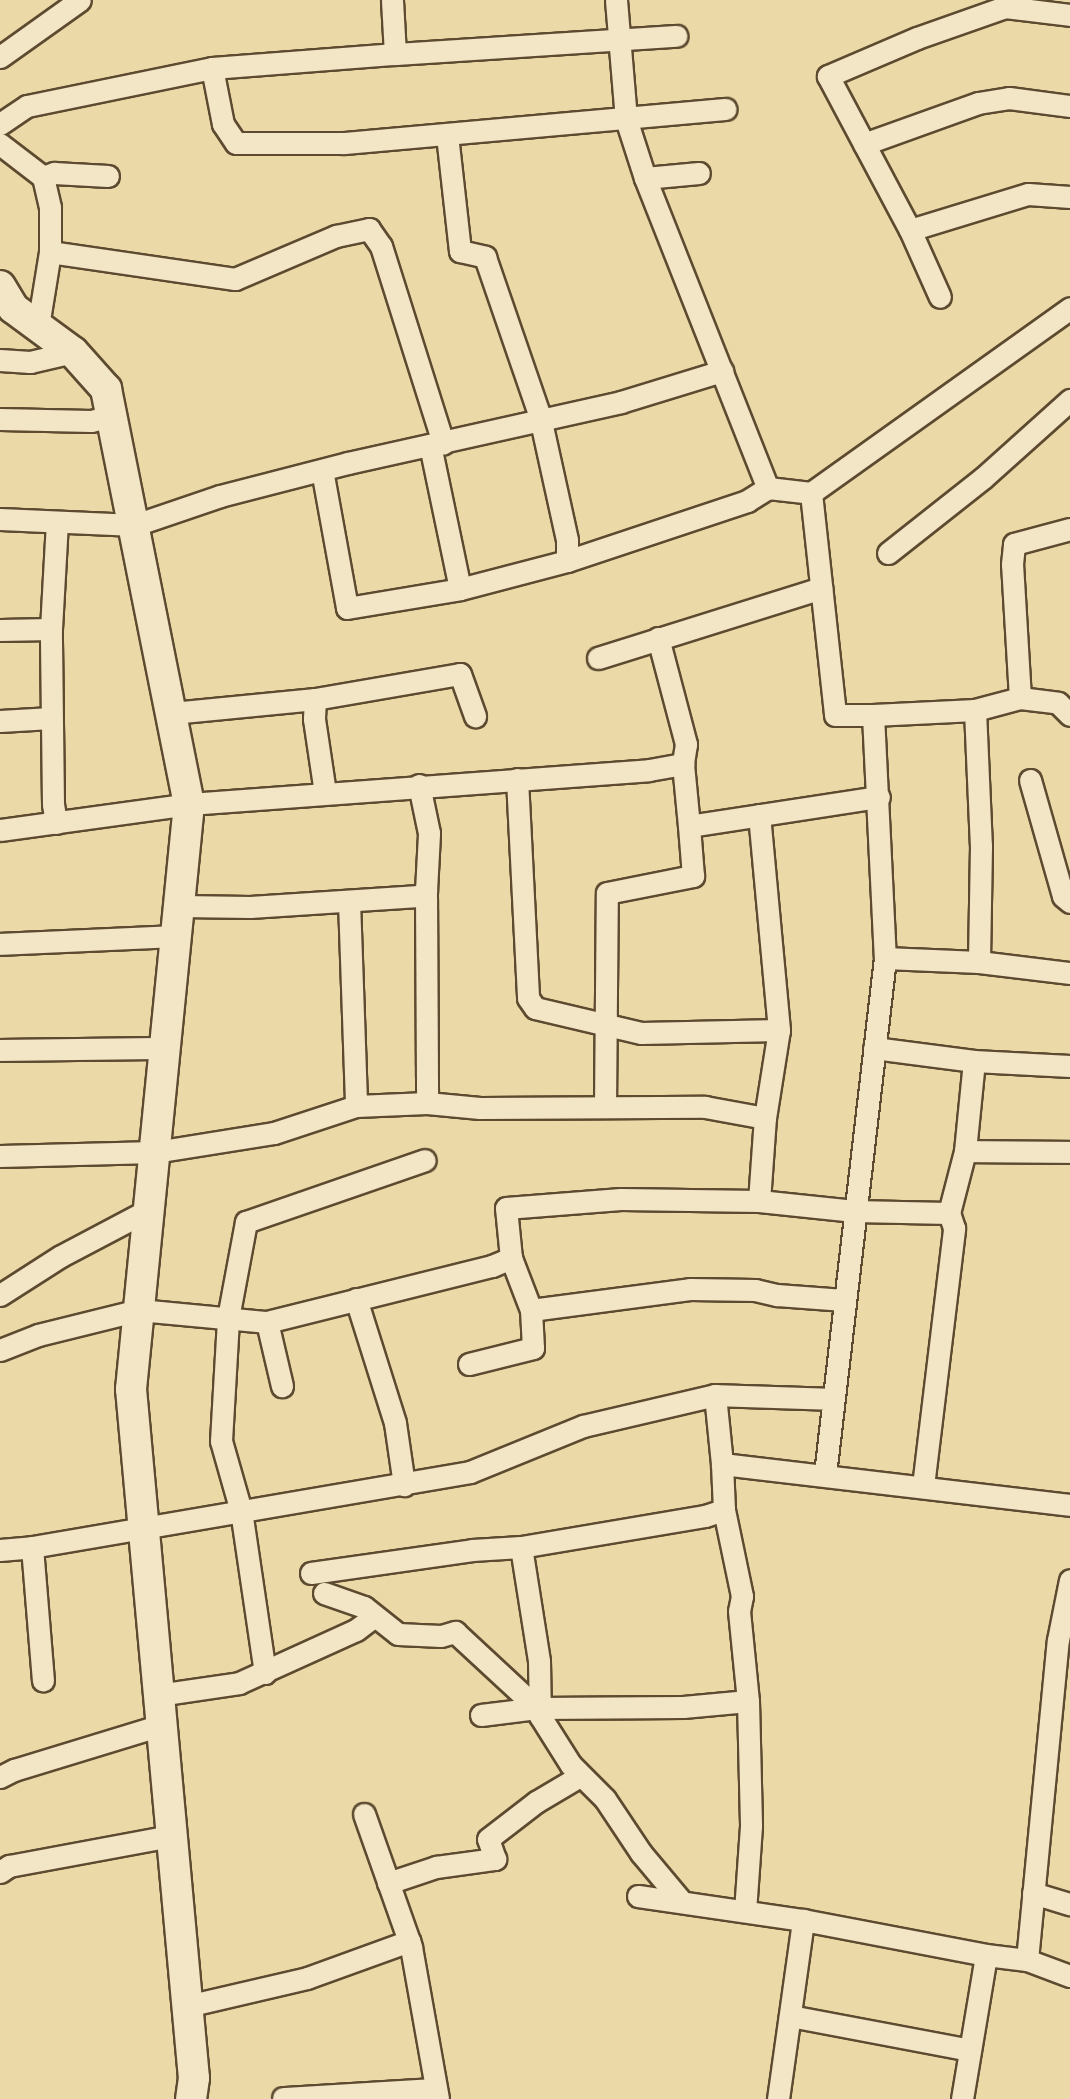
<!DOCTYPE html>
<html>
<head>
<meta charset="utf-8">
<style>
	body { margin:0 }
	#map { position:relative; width:1070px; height:2099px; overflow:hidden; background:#ebd9a7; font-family:"IM FELL Great Primer",serif }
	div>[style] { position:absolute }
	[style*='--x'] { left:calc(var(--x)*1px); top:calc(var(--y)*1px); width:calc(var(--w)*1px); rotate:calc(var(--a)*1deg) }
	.roads { filter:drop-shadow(2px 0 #5d4a30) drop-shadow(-2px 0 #5d4a30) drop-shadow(0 2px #5d4a30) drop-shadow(0 -2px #5d4a30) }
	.street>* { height:21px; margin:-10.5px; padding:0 10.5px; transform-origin:10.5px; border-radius:10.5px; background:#f2e6c6 }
	.secondary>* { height:30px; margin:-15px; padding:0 15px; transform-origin:15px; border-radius:15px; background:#f2e6c6 }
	span { translate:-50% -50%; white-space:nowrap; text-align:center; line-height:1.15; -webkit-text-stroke:7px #f2e6c6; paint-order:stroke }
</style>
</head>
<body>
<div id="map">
	<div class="roads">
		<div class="street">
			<i style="--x:616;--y:0;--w:119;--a:85.2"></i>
			<i style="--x:626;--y:119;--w:62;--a:72.1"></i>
			<i style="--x:645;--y:178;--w:54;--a:-5.3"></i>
			<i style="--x:1005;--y:0;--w:7;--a:90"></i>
			<i style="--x:1005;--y:7;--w:93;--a:160.6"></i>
			<i style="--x:917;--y:38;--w:97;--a:156.9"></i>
			<i style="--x:828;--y:76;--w:174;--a:62"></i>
			<i style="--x:910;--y:230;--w:123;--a:-17"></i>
			<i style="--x:1028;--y:194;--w:42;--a:4.1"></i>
			<i style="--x:1005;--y:7;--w:65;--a:7"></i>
			<i style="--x:395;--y:54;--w:282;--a:-3.7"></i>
			<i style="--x:0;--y:57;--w:98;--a:-35.5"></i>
			<i style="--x:212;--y:68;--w:57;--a:78.9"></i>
			<i style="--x:223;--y:124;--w:23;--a:56"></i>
			<i style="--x:236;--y:143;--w:108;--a:0"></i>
			<i style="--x:344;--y:143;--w:383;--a:-5.1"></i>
			<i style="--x:0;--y:124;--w:32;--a:-34"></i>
			<i style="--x:27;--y:106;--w:189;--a:-11.6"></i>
			<i style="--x:212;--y:68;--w:184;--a:-4.4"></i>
			<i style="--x:395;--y:54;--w:54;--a:-93.2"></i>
			<i style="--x:447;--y:135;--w:117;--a:83.6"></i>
			<i style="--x:460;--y:251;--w:26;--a:13"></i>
			<i style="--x:485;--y:257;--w:169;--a:71"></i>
			<i style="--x:540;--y:417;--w:126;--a:77.6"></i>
			<i style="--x:567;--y:540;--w:21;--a:90"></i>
			<i style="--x:0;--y:144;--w:54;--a:37.5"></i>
			<i style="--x:43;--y:177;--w:31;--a:77"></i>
			<i style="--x:50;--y:207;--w:45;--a:90"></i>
			<i style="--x:50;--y:252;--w:75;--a:99.2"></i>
			<i style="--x:864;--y:144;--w:121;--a:-19.8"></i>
			<i style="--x:978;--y:103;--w:31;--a:-9"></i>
			<i style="--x:1009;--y:98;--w:62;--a:7.5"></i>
			<i style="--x:43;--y:177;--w:12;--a:-20"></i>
			<i style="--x:54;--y:173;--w:54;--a:3.2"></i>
			<i style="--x:645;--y:178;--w:334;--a:68.4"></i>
			<i style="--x:768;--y:488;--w:43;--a:6.6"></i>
			<i style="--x:811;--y:493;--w:223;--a:83.8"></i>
			<i style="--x:835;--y:715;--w:38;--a:0"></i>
			<i style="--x:873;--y:715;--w:243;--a:87.2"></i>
			<i style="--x:885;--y:958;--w:519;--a:96.63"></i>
			<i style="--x:910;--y:230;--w:73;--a:65.9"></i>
			<i style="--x:50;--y:252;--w:187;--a:8.3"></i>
			<i style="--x:235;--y:279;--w:110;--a:-23.1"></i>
			<i style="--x:336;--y:236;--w:34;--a:-12"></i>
			<i style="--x:369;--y:229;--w:21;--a:55"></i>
			<i style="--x:381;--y:246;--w:207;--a:72.5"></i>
			<i style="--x:0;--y:360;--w:30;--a:4"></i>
			<i style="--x:30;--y:362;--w:44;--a:-13.1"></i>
			<i style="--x:0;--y:419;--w:91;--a:1.3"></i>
			<i style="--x:91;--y:421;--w:23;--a:-13"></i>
			<i style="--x:430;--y:445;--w:147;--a:78.2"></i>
			<i style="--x:322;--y:470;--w:140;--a:79.7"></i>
			<i style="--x:347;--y:608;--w:115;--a:-9.5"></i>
			<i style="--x:460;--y:589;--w:111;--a:-14.7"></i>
			<i style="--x:567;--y:561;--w:190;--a:-18.4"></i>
			<i style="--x:747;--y:501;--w:25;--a:-32"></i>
			<i style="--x:811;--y:493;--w:318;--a:-35.5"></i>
			<i style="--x:0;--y:519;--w:135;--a:2.5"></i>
			<i style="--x:135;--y:525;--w:90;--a:-18.8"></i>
			<i style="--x:220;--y:496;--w:132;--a:-14.5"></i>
			<i style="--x:348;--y:463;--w:280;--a:-12.6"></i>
			<i style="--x:621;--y:402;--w:106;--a:-17.1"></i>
			<i style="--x:888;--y:553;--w:121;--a:-38.3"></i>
			<i style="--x:983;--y:478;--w:117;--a:-41.9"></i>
			<i style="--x:0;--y:630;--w:51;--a:-1.1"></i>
			<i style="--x:658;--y:638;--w:110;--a:75.2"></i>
			<i style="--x:686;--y:744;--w:20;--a:99"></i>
			<i style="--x:598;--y:658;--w:234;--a:-17.4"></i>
			<i style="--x:1020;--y:698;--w:134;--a:-93.4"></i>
			<i style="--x:1012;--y:564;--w:20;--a:-84"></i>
			<i style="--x:1014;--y:544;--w:58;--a:-15"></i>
			<i style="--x:315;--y:699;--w:20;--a:93"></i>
			<i style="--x:314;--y:719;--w:75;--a:81.5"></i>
			<i style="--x:975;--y:710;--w:136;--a:87.5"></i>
			<i style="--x:981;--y:846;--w:116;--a:91"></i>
			<i style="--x:172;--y:713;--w:144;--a:-5.6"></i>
			<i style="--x:315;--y:699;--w:147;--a:-9.8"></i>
			<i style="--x:460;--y:674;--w:45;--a:70.3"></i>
			<i style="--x:873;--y:715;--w:102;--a:-2.8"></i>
			<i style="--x:975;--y:710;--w:47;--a:-14.9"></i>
			<i style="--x:1020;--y:698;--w:38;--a:7"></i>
			<i style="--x:1058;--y:703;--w:17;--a:45"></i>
			<i style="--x:0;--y:721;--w:51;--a:-3.4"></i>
			<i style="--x:517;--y:779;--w:219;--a:87.1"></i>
			<i style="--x:528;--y:998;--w:12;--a:55"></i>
			<i style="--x:535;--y:1008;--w:109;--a:13.3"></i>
			<i style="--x:641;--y:1033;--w:138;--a:-1.2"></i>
			<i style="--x:1030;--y:780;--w:121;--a:74.1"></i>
			<i style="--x:1063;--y:896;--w:9;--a:41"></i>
			<i style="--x:56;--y:823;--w:19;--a:-99"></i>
			<i style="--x:53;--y:804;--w:175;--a:-90.7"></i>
			<i style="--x:51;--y:629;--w:107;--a:-86.8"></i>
			<i style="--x:0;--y:830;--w:191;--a:-7.8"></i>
			<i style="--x:189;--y:804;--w:461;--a:-4.2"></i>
			<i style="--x:649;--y:770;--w:35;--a:-10"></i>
			<i style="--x:683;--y:764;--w:62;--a:84.5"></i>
			<i style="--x:689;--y:826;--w:192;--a:-8.7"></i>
			<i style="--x:426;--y:891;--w:212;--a:89.7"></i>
			<i style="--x:349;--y:901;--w:205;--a:88"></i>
			<i style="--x:180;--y:906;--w:70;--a:0.8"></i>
			<i style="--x:250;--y:907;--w:169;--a:-3.7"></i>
			<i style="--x:419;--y:896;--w:9;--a:-36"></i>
			<i style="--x:426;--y:891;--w:58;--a:-87"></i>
			<i style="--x:429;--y:833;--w:49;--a:-101.8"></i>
			<i style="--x:0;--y:944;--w:177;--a:-2.6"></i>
			<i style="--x:885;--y:958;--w:94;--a:2.4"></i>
			<i style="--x:979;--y:962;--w:92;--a:6.9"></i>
			<i style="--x:874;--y:1048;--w:101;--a:7.4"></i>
			<i style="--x:974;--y:1061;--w:96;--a:3"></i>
			<i style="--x:0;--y:1050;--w:166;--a:-0.7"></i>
			<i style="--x:605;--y:1106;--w:213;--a:-89.5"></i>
			<i style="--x:607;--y:893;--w:88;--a:-11.2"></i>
			<i style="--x:693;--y:876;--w:50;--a:-94.6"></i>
			<i style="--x:965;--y:1151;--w:105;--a:0.5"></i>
			<i style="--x:0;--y:1156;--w:155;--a:-1.5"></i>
			<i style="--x:155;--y:1152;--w:121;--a:-9.1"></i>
			<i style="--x:274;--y:1133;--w:86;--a:-18.2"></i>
			<i style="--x:356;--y:1106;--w:71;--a:-2.4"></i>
			<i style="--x:427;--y:1103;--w:53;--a:5.4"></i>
			<i style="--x:480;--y:1108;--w:225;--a:-0.3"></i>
			<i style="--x:705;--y:1107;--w:61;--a:10.4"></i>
			<i style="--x:759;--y:1201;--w:83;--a:-85.9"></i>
			<i style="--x:765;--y:1118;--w:89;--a:-81"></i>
			<i style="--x:779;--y:1030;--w:216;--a:-95.3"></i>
			<i style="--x:0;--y:1295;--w:72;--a:-32.6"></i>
			<i style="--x:61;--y:1256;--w:101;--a:-27.8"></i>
			<i style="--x:356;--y:1299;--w:130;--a:72.5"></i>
			<i style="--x:395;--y:1423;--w:63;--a:81.7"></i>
			<i style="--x:531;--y:1310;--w:160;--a:-7.5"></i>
			<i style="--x:690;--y:1289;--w:65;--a:0.9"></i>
			<i style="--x:755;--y:1290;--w:23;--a:13"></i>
			<i style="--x:777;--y:1295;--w:67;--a:4.3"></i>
			<i style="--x:267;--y:1322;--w:66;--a:76.8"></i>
			<i style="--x:0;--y:1350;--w:41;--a:-21.5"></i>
			<i style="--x:38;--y:1335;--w:104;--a:-13.9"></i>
			<i style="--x:139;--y:1310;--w:129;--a:5.4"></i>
			<i style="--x:267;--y:1322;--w:232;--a:-14"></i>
			<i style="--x:492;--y:1266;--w:21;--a:-23"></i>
			<i style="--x:469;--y:1364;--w:66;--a:-14"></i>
			<i style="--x:533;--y:1348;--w:38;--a:-93"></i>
			<i style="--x:531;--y:1310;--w:56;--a:-111"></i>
			<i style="--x:511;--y:1258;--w:50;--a:-95.7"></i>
			<i style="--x:506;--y:1208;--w:115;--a:-4.5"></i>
			<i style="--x:621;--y:1199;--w:138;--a:0.8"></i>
			<i style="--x:759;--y:1201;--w:96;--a:6"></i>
			<i style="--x:854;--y:1211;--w:95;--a:1.2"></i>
			<i style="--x:715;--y:1395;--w:118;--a:1.9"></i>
			<i style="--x:722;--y:1464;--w:46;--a:87.5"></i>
			<i style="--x:724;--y:1510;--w:88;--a:78.2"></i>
			<i style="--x:742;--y:1596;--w:15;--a:101"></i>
			<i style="--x:739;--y:1611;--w:90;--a:84.3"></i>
			<i style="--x:748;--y:1701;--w:125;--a:88.6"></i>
			<i style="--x:751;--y:1826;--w:85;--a:94"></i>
			<i style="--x:923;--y:1486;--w:260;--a:-83.1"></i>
			<i style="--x:954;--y:1228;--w:16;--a:-108"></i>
			<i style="--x:949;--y:1213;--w:64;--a:-75.5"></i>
			<i style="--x:965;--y:1151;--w:90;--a:-84.3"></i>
			<i style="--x:32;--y:1547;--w:134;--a:85.3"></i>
			<i style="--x:521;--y:1547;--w:115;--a:81"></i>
			<i style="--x:539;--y:1661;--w:55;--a:89"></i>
			<i style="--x:540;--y:1716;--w:58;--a:57.7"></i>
			<i style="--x:571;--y:1765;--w:48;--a:45"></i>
			<i style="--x:605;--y:1799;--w:65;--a:56.3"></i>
			<i style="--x:641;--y:1853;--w:64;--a:50.1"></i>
			<i style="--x:0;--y:1550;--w:32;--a:-5"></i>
			<i style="--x:32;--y:1547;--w:444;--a:-9.7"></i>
			<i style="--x:470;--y:1472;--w:122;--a:-22.2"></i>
			<i style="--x:583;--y:1426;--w:136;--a:-13.2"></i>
			<i style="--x:715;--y:1395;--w:69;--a:84.2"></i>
			<i style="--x:722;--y:1464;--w:350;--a:6.7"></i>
			<i style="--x:311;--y:1573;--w:163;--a:-8.1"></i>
			<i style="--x:472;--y:1550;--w:49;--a:-3.5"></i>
			<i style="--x:521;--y:1547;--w:187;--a:-9.6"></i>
			<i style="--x:705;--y:1516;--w:20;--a:-18"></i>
			<i style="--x:324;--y:1593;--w:42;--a:19.3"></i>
			<i style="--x:364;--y:1607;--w:43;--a:38.5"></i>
			<i style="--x:398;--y:1634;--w:43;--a:2.7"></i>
			<i style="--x:441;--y:1636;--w:15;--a:-16"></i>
			<i style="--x:455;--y:1632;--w:112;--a:42.8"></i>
			<i style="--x:265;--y:1673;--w:164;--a:-98.4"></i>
			<i style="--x:241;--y:1511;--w:73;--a:-105.9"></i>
			<i style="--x:221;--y:1441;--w:123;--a:-86.7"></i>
			<i style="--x:228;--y:1318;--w:98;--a:-79.4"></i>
			<i style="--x:246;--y:1222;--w:189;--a:-19.1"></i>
			<i style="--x:158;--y:1695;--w:82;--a:-8.4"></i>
			<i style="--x:239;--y:1683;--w:128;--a:-24.4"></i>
			<i style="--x:356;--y:1630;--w:21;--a:-37"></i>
			<i style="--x:481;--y:1715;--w:56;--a:-7.1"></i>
			<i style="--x:537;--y:1708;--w:146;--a:-0.4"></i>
			<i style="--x:683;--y:1707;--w:65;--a:-5.3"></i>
			<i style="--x:0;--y:1777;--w:16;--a:-27"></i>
			<i style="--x:14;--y:1770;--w:154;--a:-17"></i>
			<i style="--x:364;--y:1814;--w:141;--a:70.5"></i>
			<i style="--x:411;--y:1947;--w:154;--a:79.9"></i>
			<i style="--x:0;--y:1872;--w:11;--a:-34"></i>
			<i style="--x:9;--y:1866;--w:165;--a:-10.5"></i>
			<i style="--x:388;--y:1883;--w:51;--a:-18.4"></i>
			<i style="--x:436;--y:1867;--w:60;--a:-7.7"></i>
			<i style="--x:495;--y:1859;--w:21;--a:-109"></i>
			<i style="--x:488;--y:1839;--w:61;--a:-37.6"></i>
			<i style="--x:536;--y:1802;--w:51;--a:-30.6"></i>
			<i style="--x:1033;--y:1893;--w:39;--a:17"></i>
			<i style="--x:638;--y:1896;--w:167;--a:8.3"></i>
			<i style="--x:803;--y:1920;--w:186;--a:10.8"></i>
			<i style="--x:1027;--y:1960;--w:46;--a:20.4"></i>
			<i style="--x:187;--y:2006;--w:123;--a:-13.1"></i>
			<i style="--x:307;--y:1978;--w:109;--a:-19.9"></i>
			<i style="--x:790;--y:2016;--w:183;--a:10.7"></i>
			<i style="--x:283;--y:2098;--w:153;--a:-3.4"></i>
			<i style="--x:778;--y:2099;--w:181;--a:-82"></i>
			<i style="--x:962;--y:2099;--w:146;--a:-80.5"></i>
			<i style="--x:986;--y:1955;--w:41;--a:7"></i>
			<i style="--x:1027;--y:1960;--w:321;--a:-84.5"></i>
			<i style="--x:1058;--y:1640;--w:61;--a:-78.7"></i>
		</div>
		<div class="secondary">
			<i style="--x:0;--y:286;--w:26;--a:59"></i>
			<i style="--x:13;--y:308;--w:74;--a:36.3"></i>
			<i style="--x:73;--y:352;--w:50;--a:48.3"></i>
			<i style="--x:106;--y:389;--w:423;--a:78.7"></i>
			<i style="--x:189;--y:804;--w:588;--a:95.66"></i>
			<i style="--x:131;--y:1389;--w:692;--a:84.78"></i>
			<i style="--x:194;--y:2078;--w:21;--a:98"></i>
		</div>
	</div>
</div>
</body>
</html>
